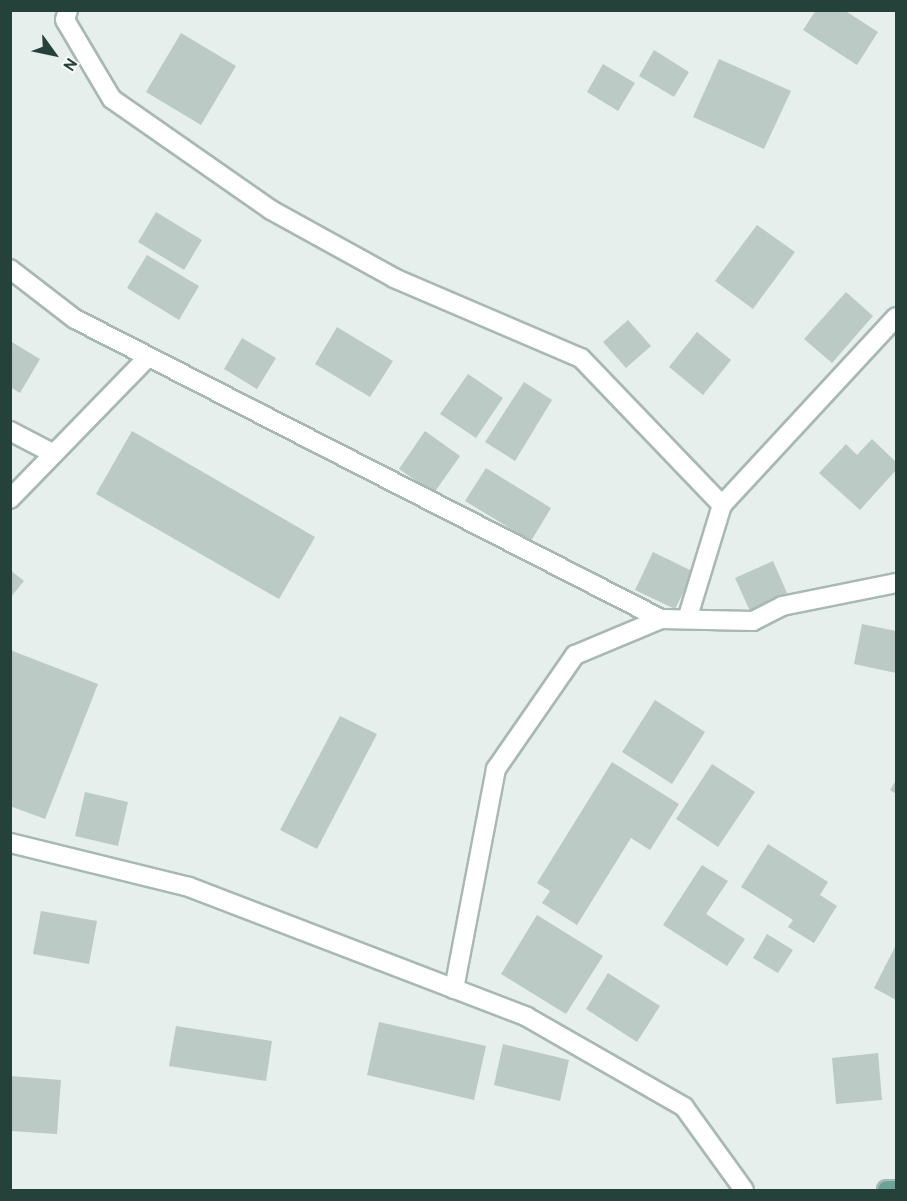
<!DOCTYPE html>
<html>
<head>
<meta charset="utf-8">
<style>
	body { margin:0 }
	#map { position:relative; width:907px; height:1201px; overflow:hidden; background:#e6efeb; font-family:Overpass,sans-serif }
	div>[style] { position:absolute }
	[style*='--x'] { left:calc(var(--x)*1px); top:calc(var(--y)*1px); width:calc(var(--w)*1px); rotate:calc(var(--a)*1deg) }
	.building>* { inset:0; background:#bbcac4 }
	.roads { filter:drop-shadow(2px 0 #a8b8b2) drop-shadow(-2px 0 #a8b8b2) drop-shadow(0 2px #a8b8b2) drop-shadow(0 -2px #a8b8b2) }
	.street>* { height:18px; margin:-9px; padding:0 9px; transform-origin:9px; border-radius:9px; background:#fff }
	.primary>* { height:18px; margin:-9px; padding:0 9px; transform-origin:9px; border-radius:9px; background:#6aa596 }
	span { translate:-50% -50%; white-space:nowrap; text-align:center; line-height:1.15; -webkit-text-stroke:5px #f7fbf9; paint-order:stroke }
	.frame { position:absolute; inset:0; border:12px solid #24423a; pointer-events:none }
	.north { position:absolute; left:24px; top:24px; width:60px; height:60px; -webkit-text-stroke:4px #f7fbf9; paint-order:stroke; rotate:123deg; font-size:16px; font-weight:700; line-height:24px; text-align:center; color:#24423a }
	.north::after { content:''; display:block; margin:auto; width:21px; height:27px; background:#24423a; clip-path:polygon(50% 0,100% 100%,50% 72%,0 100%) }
</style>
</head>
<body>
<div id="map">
	<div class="building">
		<i style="clip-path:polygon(816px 10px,844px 10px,878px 32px,857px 65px,803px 30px)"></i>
		<i style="clip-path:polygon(181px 33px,236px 66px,201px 125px,146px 92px)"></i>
		<i style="clip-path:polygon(654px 50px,689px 72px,674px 97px,639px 76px)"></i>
		<i style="clip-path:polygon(719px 59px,791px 91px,764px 149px,693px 117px)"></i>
		<i style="clip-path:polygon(603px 64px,635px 83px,618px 111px,587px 92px)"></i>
		<i style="clip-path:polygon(156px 212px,202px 240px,184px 270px,138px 242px)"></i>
		<i style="clip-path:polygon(757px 225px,795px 252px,753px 309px,715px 281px)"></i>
		<i style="clip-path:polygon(147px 255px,199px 286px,179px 320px,127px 288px)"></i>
		<i style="clip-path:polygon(846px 292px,873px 316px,832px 363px,804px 339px)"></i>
		<i style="clip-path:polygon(628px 320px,651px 346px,626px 368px,603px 342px)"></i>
		<i style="clip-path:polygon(337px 327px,393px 361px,370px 397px,315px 364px)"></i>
		<i style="clip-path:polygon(697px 332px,731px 360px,703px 395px,669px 367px)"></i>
		<i style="clip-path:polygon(242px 338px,276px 358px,257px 389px,224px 369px)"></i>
		<i style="clip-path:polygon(10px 341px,40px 359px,20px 393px,10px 387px)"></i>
		<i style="clip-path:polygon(468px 374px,503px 398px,476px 438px,440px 414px)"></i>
		<i style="clip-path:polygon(524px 382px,552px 400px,515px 461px,485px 442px)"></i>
		<i style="clip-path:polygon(132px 431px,315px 537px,279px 599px,96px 494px)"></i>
		<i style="clip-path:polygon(425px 431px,460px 456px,434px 493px,399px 469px)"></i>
		<i style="clip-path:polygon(872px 439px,896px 462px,896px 470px,860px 510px,819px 473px,846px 444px,857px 455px)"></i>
		<i style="clip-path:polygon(486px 468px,551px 508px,531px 541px,465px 501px)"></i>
		<i style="clip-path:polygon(653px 552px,694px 572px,675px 609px,635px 590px)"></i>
		<i style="clip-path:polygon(773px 561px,787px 593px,750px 611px,735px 578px)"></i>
		<i style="clip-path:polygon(10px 570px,24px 581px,10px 598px)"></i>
		<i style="clip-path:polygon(862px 624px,896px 631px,896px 673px,854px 664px)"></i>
		<i style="clip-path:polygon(10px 650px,98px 684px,45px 819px,10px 806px)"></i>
		<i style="clip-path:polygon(655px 700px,705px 732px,672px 784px,622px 752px)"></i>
		<i style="clip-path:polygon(340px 716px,377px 734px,317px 849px,280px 830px)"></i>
		<i style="clip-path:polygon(612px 762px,679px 804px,650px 850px,631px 838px,577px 925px,542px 903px,550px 891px,537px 883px)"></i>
		<i style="clip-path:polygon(712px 764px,755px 792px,718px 847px,676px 819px)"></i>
		<i style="clip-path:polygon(896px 780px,896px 794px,890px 790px)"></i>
		<i style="clip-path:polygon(85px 792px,128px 802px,118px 846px,75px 836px)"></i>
		<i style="clip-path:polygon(768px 844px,828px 882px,820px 895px,837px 906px,814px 943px,788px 927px,793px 920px,741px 887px)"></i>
		<i style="clip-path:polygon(702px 865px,728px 881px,706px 914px,745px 939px,727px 966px,663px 925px)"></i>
		<i style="clip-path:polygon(41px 911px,97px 921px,89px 964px,33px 954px)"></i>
		<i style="clip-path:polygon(537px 915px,603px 956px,566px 1014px,501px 974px)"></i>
		<i style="clip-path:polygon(767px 934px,793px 950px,778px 973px,753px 958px)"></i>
		<i style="clip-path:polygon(896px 945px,896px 1000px,874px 988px)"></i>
		<i style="clip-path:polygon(608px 973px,660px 1006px,637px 1042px,586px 1009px)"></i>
		<i style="clip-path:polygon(379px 1022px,486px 1046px,474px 1100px,367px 1075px)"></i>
		<i style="clip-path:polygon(176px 1026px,272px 1041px,266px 1081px,169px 1066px)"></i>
		<i style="clip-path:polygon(503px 1044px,569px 1060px,560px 1101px,494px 1085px)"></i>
		<i style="clip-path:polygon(878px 1053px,882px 1100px,836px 1104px,832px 1058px)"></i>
		<i style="clip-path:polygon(10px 1076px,61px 1080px,57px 1134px,10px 1131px)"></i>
	</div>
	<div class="roads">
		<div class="street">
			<i style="--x:68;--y:10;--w:10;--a:107"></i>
			<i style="--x:65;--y:20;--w:92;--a:59.3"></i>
			<i style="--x:112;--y:99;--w:194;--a:34.9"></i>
			<i style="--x:271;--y:210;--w:141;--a:28.9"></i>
			<i style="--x:394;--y:278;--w:203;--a:23.2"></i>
			<i style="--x:581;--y:358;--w:204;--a:46.2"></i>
			<i style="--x:722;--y:505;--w:116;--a:107"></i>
			<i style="--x:10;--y:269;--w:82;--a:37.6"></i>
			<i style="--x:75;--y:319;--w:658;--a:27.11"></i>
			<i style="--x:661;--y:619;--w:92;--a:1.2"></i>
			<i style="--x:753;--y:621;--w:33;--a:-27"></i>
			<i style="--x:782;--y:606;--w:116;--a:-11.4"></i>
			<i style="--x:10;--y:431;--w:47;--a:27.6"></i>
			<i style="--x:10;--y:499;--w:198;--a:-45.8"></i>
			<i style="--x:722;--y:505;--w:256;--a:-47.2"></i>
			<i style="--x:10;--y:843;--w:184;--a:13.8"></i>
			<i style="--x:189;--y:887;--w:362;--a:21"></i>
			<i style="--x:527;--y:1017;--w:181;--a:29.8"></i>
			<i style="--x:684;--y:1107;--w:102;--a:54.1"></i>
			<i style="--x:454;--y:989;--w:224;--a:-79.2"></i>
			<i style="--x:496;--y:769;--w:139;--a:-55.3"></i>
			<i style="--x:575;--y:655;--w:93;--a:-22.7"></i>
		</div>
		<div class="primary">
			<i style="--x:887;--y:1190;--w:9;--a:0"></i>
		</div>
	</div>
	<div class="frame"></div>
	<div class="north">N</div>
</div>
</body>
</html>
